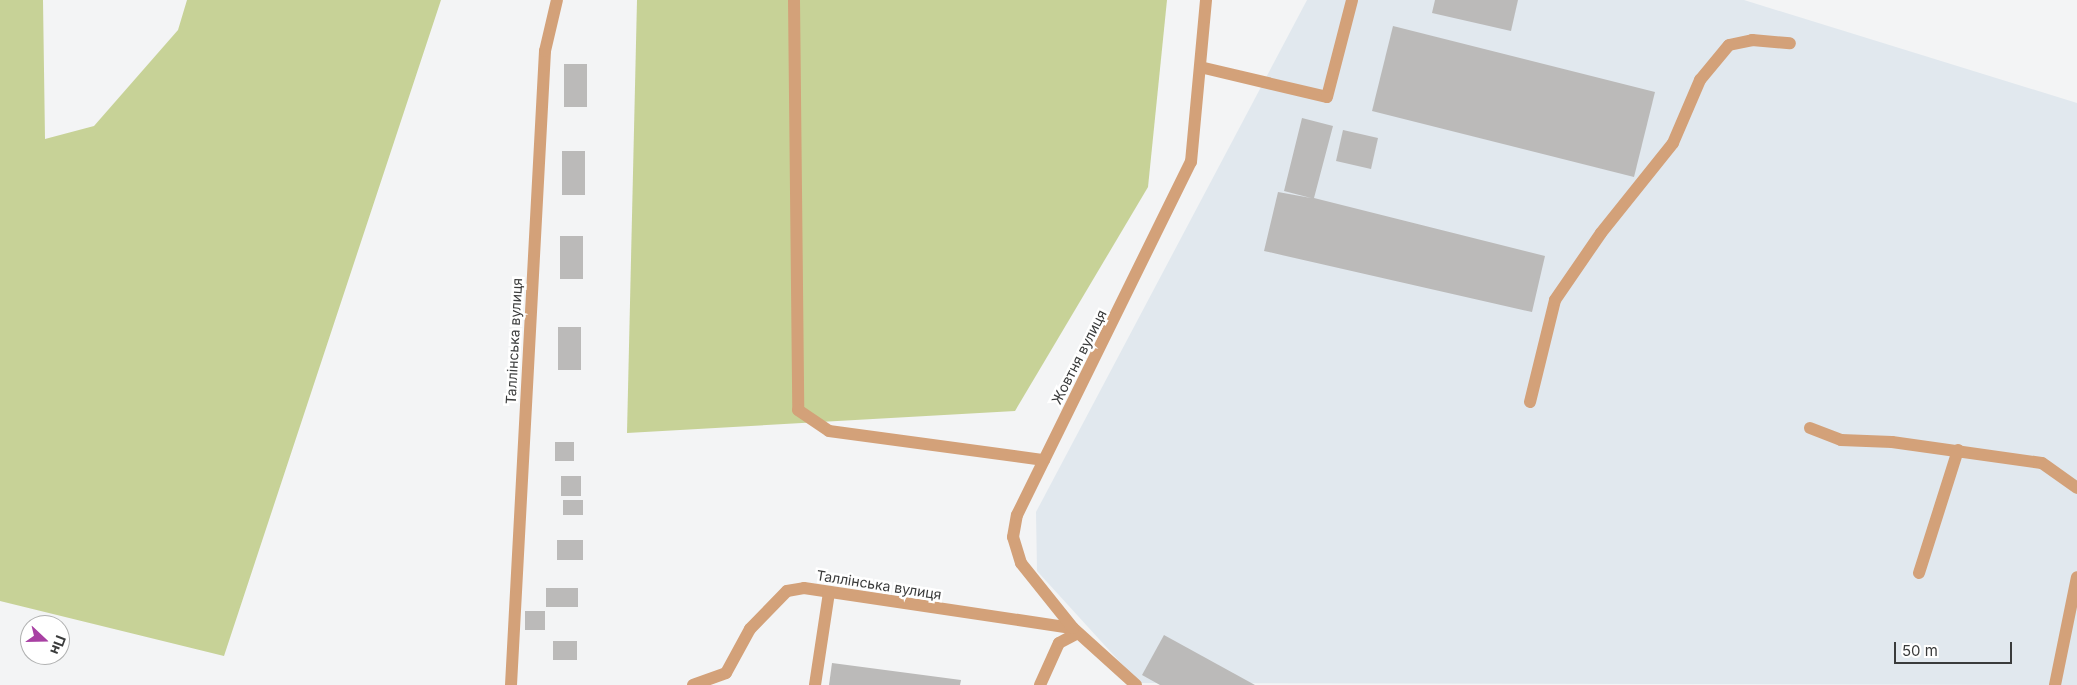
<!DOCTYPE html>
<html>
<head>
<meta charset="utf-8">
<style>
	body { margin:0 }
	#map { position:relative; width:2077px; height:685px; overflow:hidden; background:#f3f4f5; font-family:Inter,sans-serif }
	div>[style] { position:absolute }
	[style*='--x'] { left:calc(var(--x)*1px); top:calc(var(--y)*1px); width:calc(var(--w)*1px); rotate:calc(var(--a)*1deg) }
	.built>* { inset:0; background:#e1e8ee }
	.green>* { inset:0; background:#c7d297 }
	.building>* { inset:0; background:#bbbab9 }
	.minor>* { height:12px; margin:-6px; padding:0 6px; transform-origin:6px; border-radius:6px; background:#d3a179 }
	span { translate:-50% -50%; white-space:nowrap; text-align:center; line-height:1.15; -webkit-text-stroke:5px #fff; paint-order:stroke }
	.street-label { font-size:14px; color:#3a3b3b }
	.north { position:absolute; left:20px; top:615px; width:50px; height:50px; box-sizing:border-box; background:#fff; border:1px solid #b0b1b1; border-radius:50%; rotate:111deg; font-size:14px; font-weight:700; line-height:20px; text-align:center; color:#3a3b3b }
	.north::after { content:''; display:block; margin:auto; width:18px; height:22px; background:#a840a3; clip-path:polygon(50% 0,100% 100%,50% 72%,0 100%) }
	.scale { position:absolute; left:1894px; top:642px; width:118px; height:22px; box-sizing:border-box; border:2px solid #3a3b3b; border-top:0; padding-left:6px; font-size:15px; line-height:18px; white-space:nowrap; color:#3a3b3b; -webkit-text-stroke:4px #fff; paint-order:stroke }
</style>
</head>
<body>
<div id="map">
	<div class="built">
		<i style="clip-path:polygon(1307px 0,1744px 0,2077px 103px,2077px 685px,1139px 683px,1037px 571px,1036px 512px)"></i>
	</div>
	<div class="green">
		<i style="clip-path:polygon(0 0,43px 0,45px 139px,94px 126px,178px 30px,187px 0,441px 0,224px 656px,0 601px)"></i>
		<i style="clip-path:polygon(637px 0,1167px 0,1148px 187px,1015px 411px,627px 433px)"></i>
	</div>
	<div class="building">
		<i style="clip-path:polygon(1435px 0,1518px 0,1511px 31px,1432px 13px)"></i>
		<i style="clip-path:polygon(1393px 26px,1655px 92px,1634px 177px,1372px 111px)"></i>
		<i style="clip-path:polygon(564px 64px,587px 64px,587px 107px,564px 107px)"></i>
		<i style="clip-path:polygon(1302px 118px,1333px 126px,1314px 198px,1545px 256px,1532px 312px,1264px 251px,1278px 192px,1311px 198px,1284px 191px)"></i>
		<i style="clip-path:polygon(1343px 130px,1378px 138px,1371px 169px,1336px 161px)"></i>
		<i style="clip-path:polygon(562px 151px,585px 151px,585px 195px,562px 195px)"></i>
		<i style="clip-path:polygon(560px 236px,583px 236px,583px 279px,560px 279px)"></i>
		<i style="clip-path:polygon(558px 327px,581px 327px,581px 370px,558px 370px)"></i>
		<i style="clip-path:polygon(555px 442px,574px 442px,574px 461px,555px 461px)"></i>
		<i style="clip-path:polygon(561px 476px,581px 476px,581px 496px,561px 496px)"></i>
		<i style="clip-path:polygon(563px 500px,583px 500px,583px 515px,563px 515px)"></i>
		<i style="clip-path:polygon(557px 540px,583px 540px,583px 560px,557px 560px)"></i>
		<i style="clip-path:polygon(546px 588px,578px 588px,578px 607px,546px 607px)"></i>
		<i style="clip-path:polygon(525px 611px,545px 611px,545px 630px,525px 630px)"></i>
		<i style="clip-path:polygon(1164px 635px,1255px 685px,1160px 685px,1142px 675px)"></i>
		<i style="clip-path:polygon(553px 641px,577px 641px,577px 660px,553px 660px)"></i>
		<i style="clip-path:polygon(832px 663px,961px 680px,960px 685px,829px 685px)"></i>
	</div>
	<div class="minor">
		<i style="--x:794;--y:0;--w:410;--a:89.4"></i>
		<i style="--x:798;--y:410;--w:37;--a:34"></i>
		<i style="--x:829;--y:431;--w:217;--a:7.7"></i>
		<i style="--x:1200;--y:67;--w:130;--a:13.3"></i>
		<i style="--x:1327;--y:97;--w:100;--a:-75.5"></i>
		<i style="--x:1530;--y:402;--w:105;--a:-76.2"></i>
		<i style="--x:1555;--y:300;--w:81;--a:-55.5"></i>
		<i style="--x:1601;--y:233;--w:115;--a:-51.3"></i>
		<i style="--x:1673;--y:143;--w:69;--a:-66.8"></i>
		<i style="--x:1700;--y:80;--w:45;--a:-50.4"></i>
		<i style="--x:1729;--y:45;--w:24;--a:-12"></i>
		<i style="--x:1752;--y:40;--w:38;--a:5"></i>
		<i style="--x:1810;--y:428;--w:33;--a:21"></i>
		<i style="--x:1841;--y:440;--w:51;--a:2.2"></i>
		<i style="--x:1892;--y:442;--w:151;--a:8"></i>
		<i style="--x:2042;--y:463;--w:43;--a:35.5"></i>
		<i style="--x:1919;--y:573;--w:129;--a:-72.4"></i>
		<i style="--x:511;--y:685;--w:635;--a:-86.93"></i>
		<i style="--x:545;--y:51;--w:52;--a:-76.8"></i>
		<i style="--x:693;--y:685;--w:35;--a:-20"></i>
		<i style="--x:726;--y:673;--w:50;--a:-61.4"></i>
		<i style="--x:750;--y:629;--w:53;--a:-45.8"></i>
		<i style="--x:787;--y:591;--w:17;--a:-10"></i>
		<i style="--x:804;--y:588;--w:272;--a:8.5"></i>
		<i style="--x:815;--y:685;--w:94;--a:-81.4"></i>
		<i style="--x:1040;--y:685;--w:46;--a:-65.7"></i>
		<i style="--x:1059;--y:643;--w:21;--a:-28"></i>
		<i style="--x:1136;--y:685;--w:85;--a:-137.9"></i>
		<i style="--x:1073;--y:628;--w:83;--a:-128.7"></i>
		<i style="--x:1021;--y:563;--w:27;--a:-107"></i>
		<i style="--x:1013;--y:537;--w:22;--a:-80"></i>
		<i style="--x:1017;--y:515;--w:394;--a:-63.8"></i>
		<i style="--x:1191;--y:162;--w:163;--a:-84.7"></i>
		<i style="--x:2055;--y:685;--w:110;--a:-78.5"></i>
	</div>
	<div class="street-label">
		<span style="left:514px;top:341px;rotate:-87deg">Таллінська вулиця</span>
		<span style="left:1079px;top:357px;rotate:-63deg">Жовтня вулиця</span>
		<span style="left:879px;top:585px;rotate:9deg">Таллінська вулиця</span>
	</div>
	<div class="north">Пн</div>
	<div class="scale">50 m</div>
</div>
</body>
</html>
